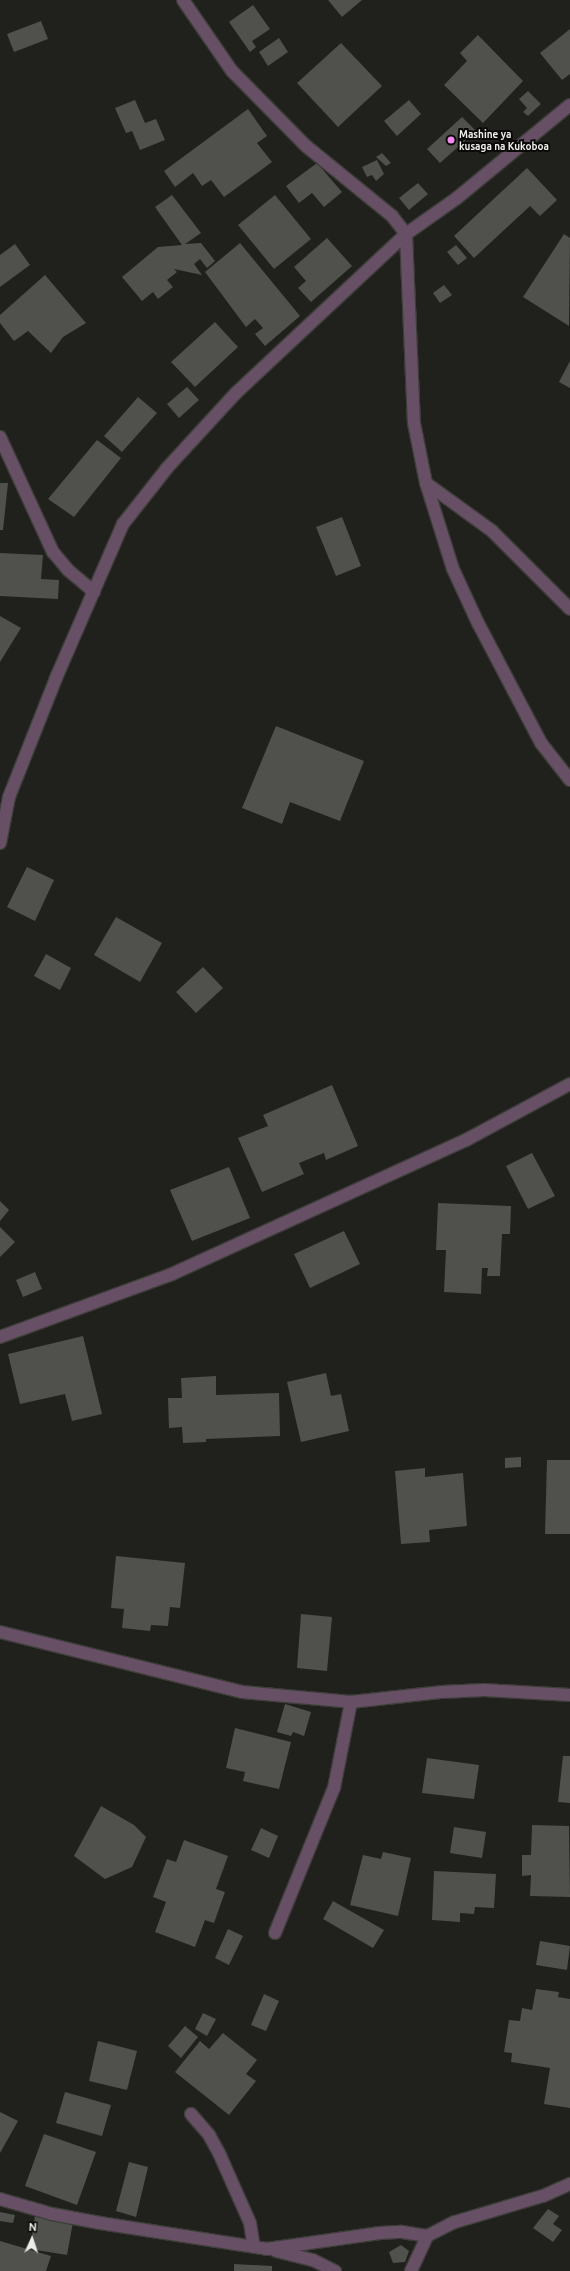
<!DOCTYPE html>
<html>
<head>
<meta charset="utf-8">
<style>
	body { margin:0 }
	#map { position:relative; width:570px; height:2271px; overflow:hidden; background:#20201c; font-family:Ubuntu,sans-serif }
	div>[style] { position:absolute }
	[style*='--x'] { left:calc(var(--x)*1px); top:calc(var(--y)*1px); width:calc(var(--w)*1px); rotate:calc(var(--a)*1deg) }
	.building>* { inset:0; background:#50504c }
	.roads { filter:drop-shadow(1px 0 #3d3d39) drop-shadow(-1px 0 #3d3d39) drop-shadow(0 1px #3d3d39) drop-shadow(0 -1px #3d3d39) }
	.street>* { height:12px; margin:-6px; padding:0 6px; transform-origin:6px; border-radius:6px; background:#674f65 }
	.dots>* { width:11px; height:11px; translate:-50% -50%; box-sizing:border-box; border:2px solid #0a0908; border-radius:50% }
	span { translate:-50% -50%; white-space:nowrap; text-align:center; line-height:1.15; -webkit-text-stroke:4px #0a0908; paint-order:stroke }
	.poi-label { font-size:10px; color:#eeedeb; font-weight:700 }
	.left { translate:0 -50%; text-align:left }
	.north { position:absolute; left:12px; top:2219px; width:40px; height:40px; -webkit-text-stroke:3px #0a0908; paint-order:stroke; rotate:3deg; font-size:11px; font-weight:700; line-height:16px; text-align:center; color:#eeedeb }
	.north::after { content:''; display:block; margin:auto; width:14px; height:18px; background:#eeedeb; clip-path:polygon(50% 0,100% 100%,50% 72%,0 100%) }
</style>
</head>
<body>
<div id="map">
	<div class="building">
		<i style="clip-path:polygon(328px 0,362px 0,342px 17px)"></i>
		<i style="clip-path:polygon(253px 5px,270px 29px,252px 41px,256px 47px,250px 52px,229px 22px)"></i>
		<i style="clip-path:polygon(41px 21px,48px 39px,14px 52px,7px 34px)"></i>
		<i style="clip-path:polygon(570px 29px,570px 74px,562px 80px,540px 53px)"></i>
		<i style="clip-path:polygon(478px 35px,523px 81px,483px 123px,444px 85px,467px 61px,460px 53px)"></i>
		<i style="clip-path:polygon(279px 38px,288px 52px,268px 66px,259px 52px)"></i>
		<i style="clip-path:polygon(341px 43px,382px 86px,338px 127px,297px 83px)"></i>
		<i style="clip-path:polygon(528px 91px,541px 104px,528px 116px,523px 112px,527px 108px,519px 99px)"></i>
		<i style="clip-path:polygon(135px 100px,145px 123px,156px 119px,165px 140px,140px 150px,132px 131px,126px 133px,115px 108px)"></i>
		<i style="clip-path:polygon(409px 100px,421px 114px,397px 136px,384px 121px)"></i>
		<i style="clip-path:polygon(248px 109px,267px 136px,257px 143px,272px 162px,224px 197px,211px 180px,202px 186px,193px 173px,175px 187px,164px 171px)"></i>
		<i style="clip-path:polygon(462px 117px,476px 131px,440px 163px,427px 149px)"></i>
		<i style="clip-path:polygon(382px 153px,391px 163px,386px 166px,376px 157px)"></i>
		<i style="clip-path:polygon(377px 160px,384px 174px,376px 181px,372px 175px,367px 177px,362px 167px)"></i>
		<i style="clip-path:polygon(317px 163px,342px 192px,324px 207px,312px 193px,299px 203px,286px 186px)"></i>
		<i style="clip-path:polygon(527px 168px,557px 200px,540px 216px,530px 206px,474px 258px,454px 236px)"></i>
		<i style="clip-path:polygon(418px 183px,428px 194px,409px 210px,399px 198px)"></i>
		<i style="clip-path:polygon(172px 195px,201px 233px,185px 244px,201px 243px,215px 261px,207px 268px,200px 259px,194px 264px,202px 275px,174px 269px,177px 272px,167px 280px,173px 287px,158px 299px,153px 292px,142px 301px,122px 277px,158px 247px,182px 245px,155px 207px)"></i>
		<i style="clip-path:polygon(275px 195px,311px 239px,274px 269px,238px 225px)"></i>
		<i style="clip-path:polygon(564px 234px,570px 238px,569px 326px,523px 297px)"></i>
		<i style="clip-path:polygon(327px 238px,352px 266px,311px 302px,298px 288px,306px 281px,294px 267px)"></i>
		<i style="clip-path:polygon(240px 243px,300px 316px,265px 346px,255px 334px,263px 328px,255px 319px,246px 327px,205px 272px)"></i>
		<i style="clip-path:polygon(15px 244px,30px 265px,0 287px,0 255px)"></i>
		<i style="clip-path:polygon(456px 245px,467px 258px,458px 265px,447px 252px)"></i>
		<i style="clip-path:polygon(45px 275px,86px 323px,63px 337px,51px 353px,28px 331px,14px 341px,0 323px,0 315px)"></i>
		<i style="clip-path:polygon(444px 285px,452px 295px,440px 303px,433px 293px)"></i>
		<i style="clip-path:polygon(215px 322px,238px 347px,195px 387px,171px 362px)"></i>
		<i style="clip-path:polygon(570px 361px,570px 388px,559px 382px)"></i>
		<i style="clip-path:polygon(187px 387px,199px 400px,179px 418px,167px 404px)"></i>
		<i style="clip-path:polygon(138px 397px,157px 413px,122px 452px,104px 436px)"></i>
		<i style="clip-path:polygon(97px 440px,121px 458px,74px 517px,48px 499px)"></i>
		<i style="clip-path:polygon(0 483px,8px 483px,3px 530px,0 530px)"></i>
		<i style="clip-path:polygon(342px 517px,361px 566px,336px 576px,316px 527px)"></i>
		<i style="clip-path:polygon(0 553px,43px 555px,41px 579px,59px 580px,58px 599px,0 596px)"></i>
		<i style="clip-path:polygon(0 616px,21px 628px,0 662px)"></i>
		<i style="clip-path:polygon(276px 726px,364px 761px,340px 821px,290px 802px,282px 824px,242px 808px)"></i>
		<i style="clip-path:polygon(27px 867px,54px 880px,35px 921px,7px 907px)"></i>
		<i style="clip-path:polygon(116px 917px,162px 943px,140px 982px,94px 955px)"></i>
		<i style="clip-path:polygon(46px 954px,71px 968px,60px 990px,34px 976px)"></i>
		<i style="clip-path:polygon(203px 967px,223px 988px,196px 1013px,176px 992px)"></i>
		<i style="clip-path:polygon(332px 1085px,358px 1146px,326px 1160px,324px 1153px,299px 1163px,304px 1174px,262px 1192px,238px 1138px,268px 1126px,263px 1115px)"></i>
		<i style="clip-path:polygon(532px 1153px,555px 1196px,528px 1209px,506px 1166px)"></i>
		<i style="clip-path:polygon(229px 1167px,250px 1218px,192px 1241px,170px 1190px)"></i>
		<i style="clip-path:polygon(0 1201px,9px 1210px,0 1221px)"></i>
		<i style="clip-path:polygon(438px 1203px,511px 1206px,510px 1234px,502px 1234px,500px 1276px,487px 1276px,488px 1268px,482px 1268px,481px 1294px,444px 1292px,446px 1250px,436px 1250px)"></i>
		<i style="clip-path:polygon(0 1227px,15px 1242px,0 1257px)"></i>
		<i style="clip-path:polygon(344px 1231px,360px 1264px,310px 1288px,294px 1254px)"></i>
		<i style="clip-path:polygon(35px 1272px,42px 1289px,23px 1297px,16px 1280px)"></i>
		<i style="clip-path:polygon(83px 1336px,102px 1414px,72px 1421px,65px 1394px,20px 1404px,8px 1354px)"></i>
		<i style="clip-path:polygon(326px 1373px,331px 1396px,341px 1394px,349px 1431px,301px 1442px,287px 1382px)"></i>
		<i style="clip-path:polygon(216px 1376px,216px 1395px,279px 1393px,280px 1436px,206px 1439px,206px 1442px,183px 1443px,182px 1427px,169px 1428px,168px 1398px,182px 1398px,181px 1378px)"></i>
		<i style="clip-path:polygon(521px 1457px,521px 1467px,505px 1468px,505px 1458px)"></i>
		<i style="clip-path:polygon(547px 1460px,570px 1460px,570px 1534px,545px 1534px)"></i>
		<i style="clip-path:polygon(425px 1468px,425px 1477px,463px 1473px,467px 1526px,429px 1530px,430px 1542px,401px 1544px,395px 1471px)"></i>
		<i style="clip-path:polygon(116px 1556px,185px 1563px,180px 1608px,170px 1607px,168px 1626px,151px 1625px,150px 1631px,122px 1628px,124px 1609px,111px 1608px)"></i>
		<i style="clip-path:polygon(301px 1614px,332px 1617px,327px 1671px,297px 1668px)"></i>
		<i style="clip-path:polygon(285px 1704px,311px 1712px,304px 1736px,293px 1732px,291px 1736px,277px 1732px)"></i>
		<i style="clip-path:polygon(235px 1728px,291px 1742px,279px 1789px,243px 1781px,245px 1772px,226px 1768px)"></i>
		<i style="clip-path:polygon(563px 1756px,570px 1756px,570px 1803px,558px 1802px)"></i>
		<i style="clip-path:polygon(427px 1758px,479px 1765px,474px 1799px,422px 1793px)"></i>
		<i style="clip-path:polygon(101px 1806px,134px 1825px,146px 1837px,132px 1867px,105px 1879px,74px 1856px)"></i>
		<i style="clip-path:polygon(532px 1825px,569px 1826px,570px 1897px,530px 1896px,531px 1875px,522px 1876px,522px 1855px,531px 1855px)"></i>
		<i style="clip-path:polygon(454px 1827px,486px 1832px,482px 1858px,450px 1853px)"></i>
		<i style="clip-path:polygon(261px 1828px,278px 1836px,269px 1858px,251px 1850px)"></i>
		<i style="clip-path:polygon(184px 1840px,228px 1856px,216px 1889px,225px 1892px,214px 1923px,205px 1920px,195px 1947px,155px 1932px,166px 1902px,153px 1897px,167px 1859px,176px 1862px)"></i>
		<i style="clip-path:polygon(383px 1852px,411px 1858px,398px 1916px,350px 1905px,363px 1855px,381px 1859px)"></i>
		<i style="clip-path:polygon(434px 1871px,496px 1874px,494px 1908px,475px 1907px,474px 1914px,460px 1913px,460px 1922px,432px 1920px)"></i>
		<i style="clip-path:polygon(333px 1901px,384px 1930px,373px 1948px,323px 1919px)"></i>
		<i style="clip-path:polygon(228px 1929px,243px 1936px,229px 1965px,215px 1958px)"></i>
		<i style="clip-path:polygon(540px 1941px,570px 1946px,567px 1970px,536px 1965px)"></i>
		<i style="clip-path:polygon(536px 1989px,559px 1992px,558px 1997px,570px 1999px,570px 2108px,544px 2104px,550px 2068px,511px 2062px,512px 2053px,504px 2052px,509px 2020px,520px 2021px,522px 2008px,532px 2010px)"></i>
		<i style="clip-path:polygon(264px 1994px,279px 2001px,266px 2031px,251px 2025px)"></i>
		<i style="clip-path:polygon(203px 2013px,216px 2019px,207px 2036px,195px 2029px)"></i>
		<i style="clip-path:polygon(185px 2026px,198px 2037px,181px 2058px,168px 2046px)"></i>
		<i style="clip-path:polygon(223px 2033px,257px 2060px,246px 2074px,256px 2081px,229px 2115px,175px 2072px,200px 2041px,209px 2049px)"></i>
		<i style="clip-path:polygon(98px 2041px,137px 2051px,127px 2090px,89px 2081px)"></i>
		<i style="clip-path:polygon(65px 2092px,111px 2105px,102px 2136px,56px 2123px)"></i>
		<i style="clip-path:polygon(0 2112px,18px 2121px,0 2153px)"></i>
		<i style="clip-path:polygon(44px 2134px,96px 2152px,77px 2205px,25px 2186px)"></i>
		<i style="clip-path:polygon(129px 2162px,148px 2167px,136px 2217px,116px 2211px)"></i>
		<i style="clip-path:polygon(548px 2209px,559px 2216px,553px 2224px,562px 2230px,553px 2242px,533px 2228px)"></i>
		<i style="clip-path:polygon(0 2212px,15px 2215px,13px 2223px,0 2221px)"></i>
		<i style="clip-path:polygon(35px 2216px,73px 2222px,67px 2255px,30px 2249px)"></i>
		<i style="clip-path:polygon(0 2241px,51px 2256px,46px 2271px,0 2271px)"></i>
		<i style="clip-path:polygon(401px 2245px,409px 2251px,405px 2262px,393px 2263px,389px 2252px)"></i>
		<i style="clip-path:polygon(234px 2264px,272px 2266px,272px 2271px,234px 2271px)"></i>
	</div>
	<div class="roads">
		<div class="street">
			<i style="--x:183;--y:0;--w:86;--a:55.4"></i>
			<i style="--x:232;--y:71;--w:105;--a:45.4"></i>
			<i style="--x:306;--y:146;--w:111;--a:39.1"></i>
			<i style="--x:392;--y:216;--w:23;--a:52"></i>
			<i style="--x:406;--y:234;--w:189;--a:87.6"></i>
			<i style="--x:414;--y:423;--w:61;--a:78.7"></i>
			<i style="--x:426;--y:483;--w:90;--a:72.6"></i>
			<i style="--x:453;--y:569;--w:60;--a:65.2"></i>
			<i style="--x:478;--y:623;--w:136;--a:62.3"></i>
			<i style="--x:541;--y:743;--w:47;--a:51.9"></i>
			<i style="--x:0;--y:437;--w:127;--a:65.3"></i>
			<i style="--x:53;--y:552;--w:23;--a:50"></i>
			<i style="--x:68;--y:570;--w:34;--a:40"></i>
			<i style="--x:426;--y:483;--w:82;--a:36"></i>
			<i style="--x:492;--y:531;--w:110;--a:45"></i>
			<i style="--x:0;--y:843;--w:47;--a:-78.9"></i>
			<i style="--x:9;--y:797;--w:128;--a:-68.4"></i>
			<i style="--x:56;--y:678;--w:168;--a:-66.5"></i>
			<i style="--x:123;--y:524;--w:71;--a:-51.8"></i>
			<i style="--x:167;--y:468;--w:103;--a:-47.4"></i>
			<i style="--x:237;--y:392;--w:231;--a:-43.1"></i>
			<i style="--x:406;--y:234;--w:62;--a:-35.2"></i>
			<i style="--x:457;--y:198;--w:146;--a:-39.5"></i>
			<i style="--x:0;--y:1337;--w:183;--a:-20.1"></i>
			<i style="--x:172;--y:1274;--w:323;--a:-24.5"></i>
			<i style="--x:466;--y:1140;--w:118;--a:-28.3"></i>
			<i style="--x:0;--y:1632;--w:249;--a:13.9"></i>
			<i style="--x:242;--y:1692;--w:109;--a:5.2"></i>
			<i style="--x:351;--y:1702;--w:92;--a:-6.3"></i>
			<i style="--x:442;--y:1692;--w:42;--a:-2.7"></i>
			<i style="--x:484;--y:1690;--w:86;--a:3.3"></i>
			<i style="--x:275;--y:1933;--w:157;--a:-67.9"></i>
			<i style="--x:334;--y:1788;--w:88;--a:-78.8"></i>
			<i style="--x:191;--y:2114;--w:28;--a:49"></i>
			<i style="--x:209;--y:2135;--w:21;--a:61"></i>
			<i style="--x:219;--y:2153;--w:77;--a:66.1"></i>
			<i style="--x:250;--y:2223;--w:24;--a:81"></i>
			<i style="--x:0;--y:2199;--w:54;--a:16.1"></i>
			<i style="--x:52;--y:2214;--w:49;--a:10.6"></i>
			<i style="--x:100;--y:2223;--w:169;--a:8.8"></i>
			<i style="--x:267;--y:2249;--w:114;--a:-8.1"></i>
			<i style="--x:380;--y:2233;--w:22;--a:-3"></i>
			<i style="--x:402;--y:2232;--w:25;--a:9"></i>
			<i style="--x:276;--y:2251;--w:38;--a:14"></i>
			<i style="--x:313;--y:2260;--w:25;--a:27"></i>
			<i style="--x:411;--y:2271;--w:38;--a:-65"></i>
			<i style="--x:427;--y:2236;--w:31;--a:-27"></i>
			<i style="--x:455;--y:2222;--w:92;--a:-16.5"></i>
			<i style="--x:543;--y:2196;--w:30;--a:-24"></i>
		</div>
	</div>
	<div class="dots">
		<i style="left:451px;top:140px;background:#f489f0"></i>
	</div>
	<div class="poi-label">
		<span class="left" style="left:459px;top:140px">Mashine ya<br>kusaga na Kukoboa</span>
	</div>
	<div class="north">N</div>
</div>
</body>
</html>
